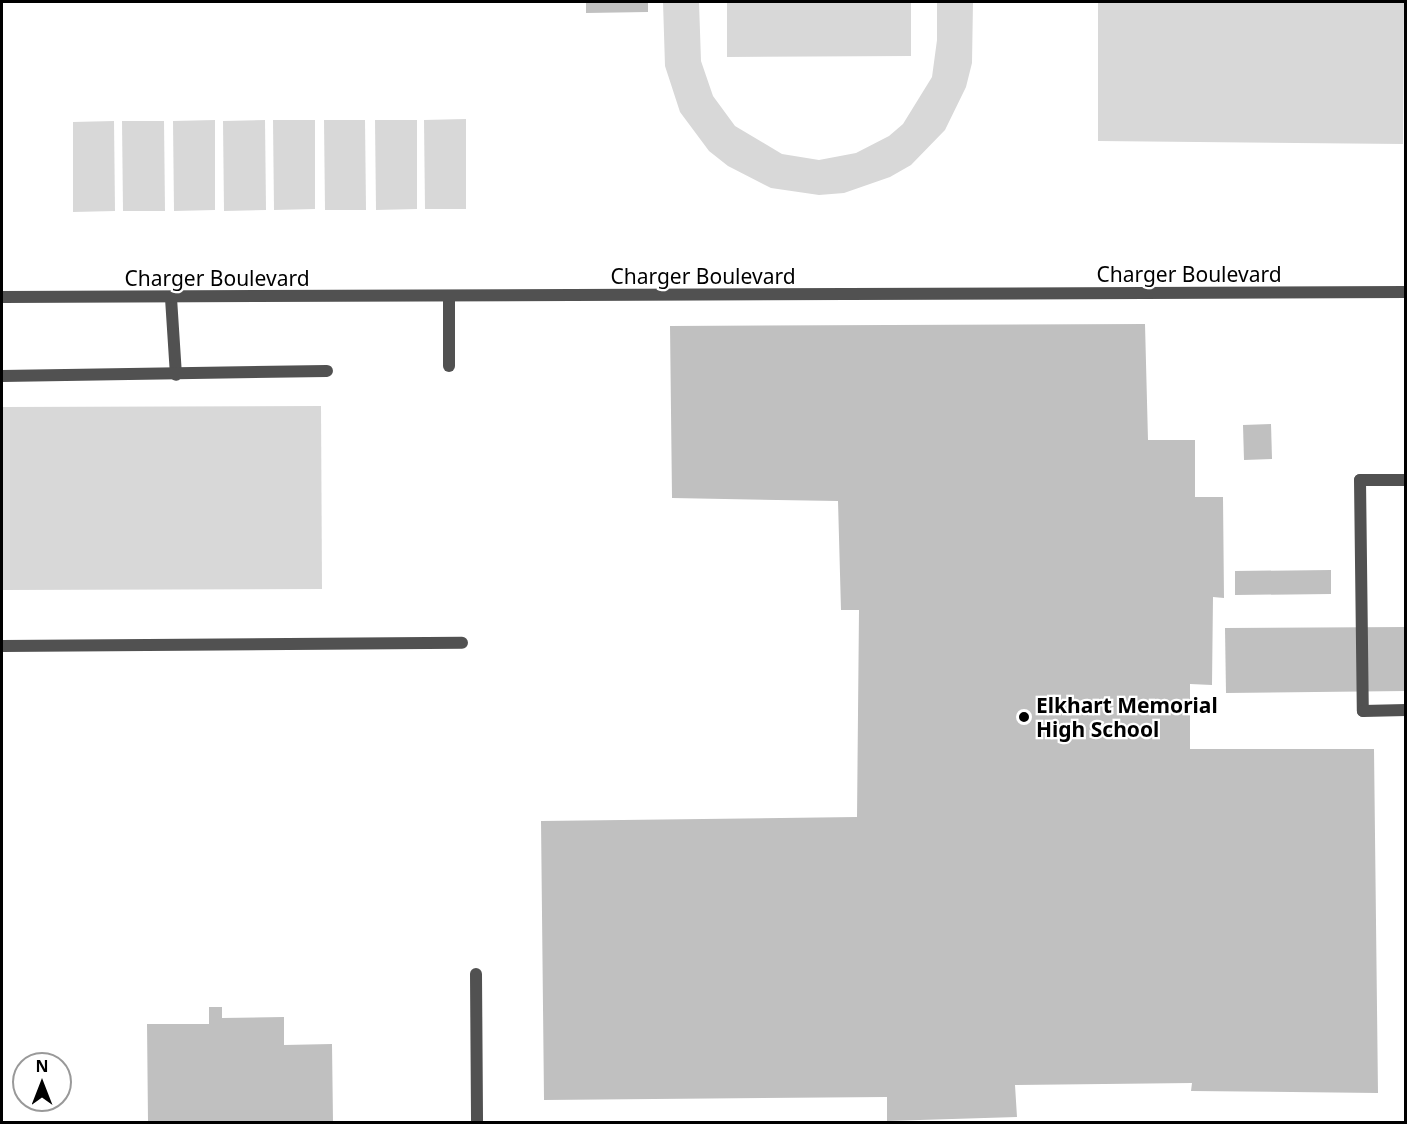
<!DOCTYPE html>
<html>
<head>
<meta charset="utf-8">
<style>
	body { margin:0 }
	#map { position:relative; width:1407px; height:1124px; overflow:hidden; background:#fff; font-family:"Noto Sans",sans-serif }
	div>[style] { position:absolute }
	[style*='--x'] { left:calc(var(--x)*1px); top:calc(var(--y)*1px); width:calc(var(--w)*1px); rotate:calc(var(--a)*1deg) }
	.green>* { inset:0; background:#d8d8d8 }
	.building>* { inset:0; background:#c0c0c0 }
	.lane>* { height:12px; margin:-6px; padding:0 6px; transform-origin:6px; border-radius:6px; background:#515151 }
	.street>* { height:12px; margin:-6px; padding:0 6px; transform-origin:6px; border-radius:6px; background:#515151 }
	.dots>* { width:16px; height:16px; translate:-50% -50%; box-sizing:border-box; border:3px solid #fff; border-radius:50% }
	span { translate:-50% -50%; white-space:nowrap; text-align:center; line-height:1.15; -webkit-text-stroke:4.5px #fff; paint-order:stroke }
	.street-label { font-size:21px; color:#000 }
	.poi-label { font-size:21px; color:#000; font-weight:700 }
	.left { translate:0 -50%; text-align:left }
	.frame { position:absolute; inset:0; border:3px solid #000; pointer-events:none }
	.north { position:absolute; left:12px; top:1052px; width:60px; height:60px; box-sizing:border-box; background:#fff; border:2px solid #999; border-radius:50%; rotate:0deg; font-size:16px; font-weight:700; line-height:24px; text-align:center; color:#000 }
	.north::after { content:''; display:block; margin:auto; width:21px; height:27px; background:#000; clip-path:polygon(50% 0,100% 100%,50% 72%,0 100%) }
</style>
</head>
<body>
<div id="map">
	<div class="green">
		<i style="clip-path:polygon(663px 2px,699px 2px,701px 61px,713px 96px,735px 126px,782px 154px,819px 160px,856px 153px,889px 136px,903px 124px,932px 77px,937px 40px,937px 2px,973px 2px,972px 63px,966px 87px,945px 130px,911px 165px,890px 177px,844px 193px,819px 195px,771px 188px,728px 166px,709px 151px,680px 112px,665px 66px)"></i>
		<i style="clip-path:polygon(727px 2px,911px 2px,911px 56px,727px 57px)"></i>
		<i style="clip-path:polygon(1098px 2px,1404px 2px,1403px 144px,1098px 141px)"></i>
		<i style="clip-path:polygon(466px 119px,466px 209px,425px 209px,424px 120px)"></i>
		<i style="clip-path:polygon(215px 120px,215px 210px,174px 211px,173px 121px)"></i>
		<i style="clip-path:polygon(265px 120px,266px 210px,224px 211px,223px 121px)"></i>
		<i style="clip-path:polygon(273px 120px,315px 120px,315px 209px,274px 210px)"></i>
		<i style="clip-path:polygon(324px 120px,365px 120px,366px 210px,325px 210px)"></i>
		<i style="clip-path:polygon(375px 120px,417px 120px,417px 209px,376px 210px)"></i>
		<i style="clip-path:polygon(114px 121px,115px 211px,73px 212px,73px 122px)"></i>
		<i style="clip-path:polygon(122px 121px,164px 121px,165px 211px,123px 211px)"></i>
		<i style="clip-path:polygon(321px 406px,322px 589px,2px 590px,2px 407px)"></i>
	</div>
	<div class="building">
		<i style="clip-path:polygon(586px 2px,648px 2px,648px 12px,586px 13px)"></i>
		<i style="clip-path:polygon(1145px 324px,1148px 440px,1195px 440px,1195px 497px,1223px 497px,1224px 598px,1213px 597px,1212px 685px,1190px 684px,1190px 749px,1374px 749px,1378px 1093px,1191px 1091px,1192px 1083px,1015px 1085px,1017px 1117px,887px 1121px,887px 1097px,544px 1100px,541px 821px,857px 817px,859px 610px,841px 610px,838px 501px,672px 498px,670px 326px)"></i>
		<i style="clip-path:polygon(1271px 424px,1272px 459px,1244px 460px,1243px 425px)"></i>
		<i style="clip-path:polygon(1331px 570px,1331px 594px,1235px 595px,1235px 571px)"></i>
		<i style="clip-path:polygon(1406px 627px,1406px 691px,1226px 693px,1225px 628px)"></i>
		<i style="clip-path:polygon(209px 1007px,222px 1007px,222px 1018px,284px 1017px,284px 1045px,332px 1044px,333px 1122px,148px 1122px,147px 1024px,209px 1024px)"></i>
	</div>
	<div class="lane">
		<i style="--x:171;--y:298;--w:77;--a:86.3"></i>
		<i style="--x:449;--y:366;--w:69;--a:-90"></i>
		<i style="--x:2;--y:376;--w:325;--a:-0.9"></i>
		<i style="--x:1406;--y:480;--w:46;--a:180"></i>
		<i style="--x:1360;--y:480;--w:231;--a:89.3"></i>
		<i style="--x:1363;--y:711;--w:43;--a:-1.3"></i>
		<i style="--x:2;--y:646;--w:460;--a:-0.4"></i>
		<i style="--x:476;--y:974;--w:148;--a:89.6"></i>
	</div>
	<div class="street">
		<i style="--x:2;--y:297;--w:1404;--a:-0.2"></i>
	</div>
	<div class="dots">
		<i style="left:1024px;top:717px;background:#000"></i>
	</div>
	<div class="street-label">
		<span style="left:1189px;top:274px">Charger Boulevard</span>
		<span style="left:703px;top:276px">Charger Boulevard</span>
		<span style="left:217px;top:278px">Charger Boulevard</span>
	</div>
	<div class="poi-label">
		<span class="left" style="left:1036px;top:717px">Elkhart Memorial<br>High School</span>
	</div>
	<div class="frame"></div>
	<div class="north">N</div>
</div>
</body>
</html>
